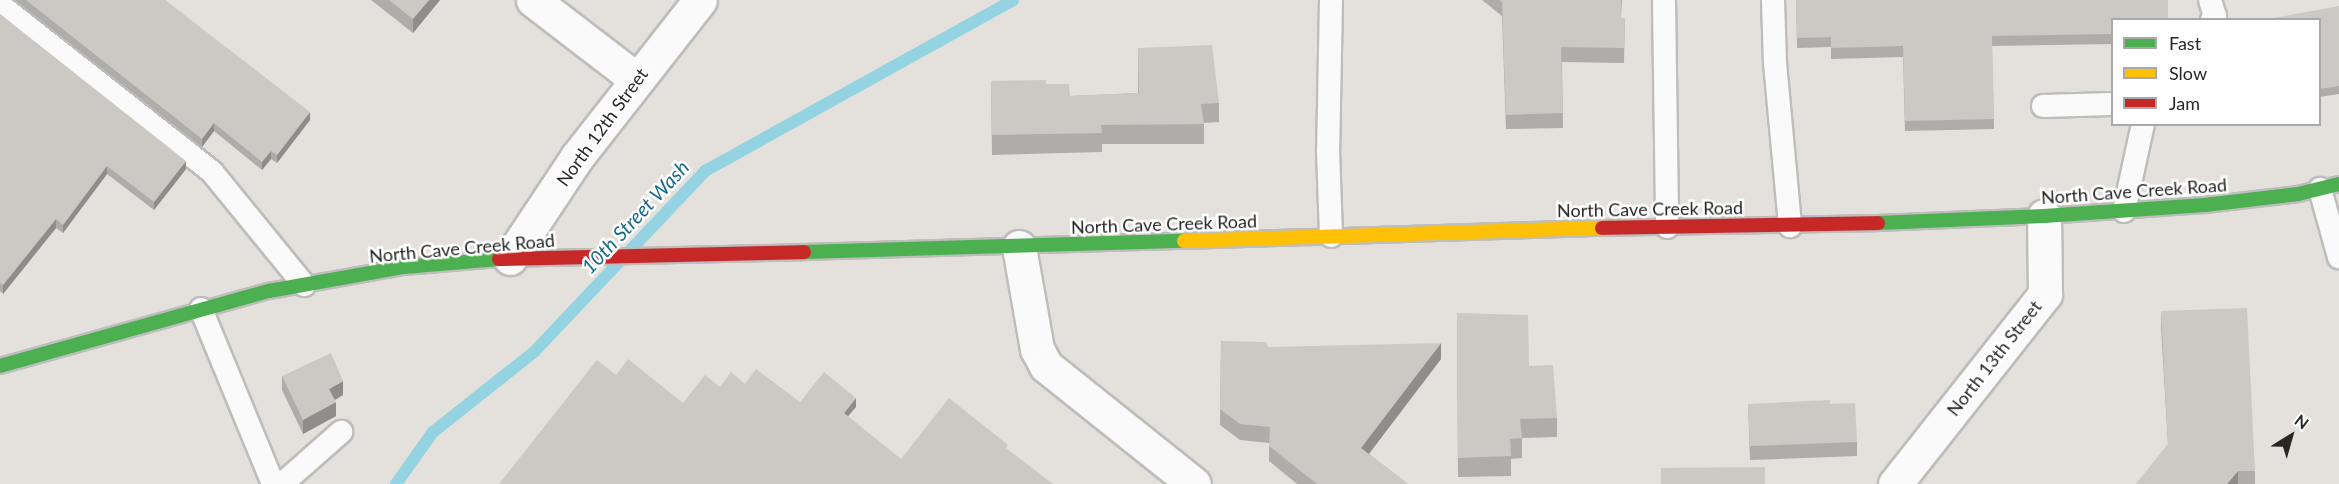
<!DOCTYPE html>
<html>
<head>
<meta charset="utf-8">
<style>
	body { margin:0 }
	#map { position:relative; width:2339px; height:484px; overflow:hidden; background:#e4e1dc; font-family:Lato,sans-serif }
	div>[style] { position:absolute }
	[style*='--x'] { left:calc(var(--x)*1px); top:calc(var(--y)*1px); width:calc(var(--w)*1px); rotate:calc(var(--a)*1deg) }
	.stream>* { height:12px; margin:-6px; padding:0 6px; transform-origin:6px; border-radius:6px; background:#94d3e2 }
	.roads { filter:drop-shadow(2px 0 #bebdbd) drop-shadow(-2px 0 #bebdbd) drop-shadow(0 2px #bebdbd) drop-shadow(0 -2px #bebdbd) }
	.lane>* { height:22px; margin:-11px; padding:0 11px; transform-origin:11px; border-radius:11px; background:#fbfafa }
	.street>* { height:33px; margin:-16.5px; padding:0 16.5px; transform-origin:16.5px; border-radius:16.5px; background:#fbfafa }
	.fast>* { height:14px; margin:-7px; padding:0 7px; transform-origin:7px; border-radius:7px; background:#4caf50 }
	.slow>* { height:14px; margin:-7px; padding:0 7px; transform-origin:7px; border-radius:7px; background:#ffc107 }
	.jam>* { height:14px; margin:-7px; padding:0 7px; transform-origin:7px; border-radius:7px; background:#c62828 }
	.wall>* { inset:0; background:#afada9 }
	.shaded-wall>* { inset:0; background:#8f8d8a }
	.building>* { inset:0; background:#ccc9c5 }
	span { translate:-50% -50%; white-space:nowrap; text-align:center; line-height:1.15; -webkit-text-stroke:5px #fff; paint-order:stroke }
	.street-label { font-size:18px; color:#272727 }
	.water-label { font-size:20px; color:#16698b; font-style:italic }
	.legend { position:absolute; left:2111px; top:18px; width:210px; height:108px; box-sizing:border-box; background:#fff; border:2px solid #a9a9a9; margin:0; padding:8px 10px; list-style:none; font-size:18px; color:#272727 }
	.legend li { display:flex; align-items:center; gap:12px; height:30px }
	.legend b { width:30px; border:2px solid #a9a9a9 }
	.north { position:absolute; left:2261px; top:406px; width:60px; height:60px; -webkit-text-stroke:4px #fff; paint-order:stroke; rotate:37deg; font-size:16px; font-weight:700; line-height:24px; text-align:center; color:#272727 }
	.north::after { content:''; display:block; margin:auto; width:21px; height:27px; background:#272727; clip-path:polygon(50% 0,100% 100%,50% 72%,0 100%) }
</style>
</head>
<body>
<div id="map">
	<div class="stream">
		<i style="--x:396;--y:484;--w:64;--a:-54.6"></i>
		<i style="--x:433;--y:432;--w:129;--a:-38.4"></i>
		<i style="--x:534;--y:352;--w:249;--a:-46.6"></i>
		<i style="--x:705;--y:171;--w:352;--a:-29"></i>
	</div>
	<div class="roads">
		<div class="lane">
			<i style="--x:1331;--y:0;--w:150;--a:91.1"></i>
			<i style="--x:1328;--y:150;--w:86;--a:88"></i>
			<i style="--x:1664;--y:0;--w:227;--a:89.2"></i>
			<i style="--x:1773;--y:0;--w:63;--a:88.2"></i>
			<i style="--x:1775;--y:63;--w:164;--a:84.7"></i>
			<i style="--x:2210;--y:0;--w:17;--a:73"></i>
			<i style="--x:2215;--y:16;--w:5;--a:127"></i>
			<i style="--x:0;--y:5;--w:270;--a:38.2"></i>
			<i style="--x:212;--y:172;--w:146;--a:50.8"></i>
			<i style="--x:2043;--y:106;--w:69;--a:-1.7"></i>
			<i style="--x:2320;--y:189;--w:71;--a:74.4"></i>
			<i style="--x:2124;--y:211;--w:89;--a:-77.7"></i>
			<i style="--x:201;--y:309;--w:189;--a:67.6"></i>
			<i style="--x:282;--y:484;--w:79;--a:-41.4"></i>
		</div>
		<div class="street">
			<i style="--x:533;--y:0;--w:130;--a:37.5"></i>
			<i style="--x:1019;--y:247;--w:104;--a:80"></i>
			<i style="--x:1037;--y:349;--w:19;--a:62"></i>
			<i style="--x:1046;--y:366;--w:189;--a:38.6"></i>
			<i style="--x:510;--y:258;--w:121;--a:-56.4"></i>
			<i style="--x:577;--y:157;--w:199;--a:-51.9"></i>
			<i style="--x:1895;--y:484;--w:242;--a:-51.7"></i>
			<i style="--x:2045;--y:294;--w:78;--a:-90.7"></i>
		</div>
		<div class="fast">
			<i style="--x:1878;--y:223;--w:166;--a:-2.4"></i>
			<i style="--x:2044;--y:216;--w:161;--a:-3.9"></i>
			<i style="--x:2205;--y:205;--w:94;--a:-6.7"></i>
			<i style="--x:2298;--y:194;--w:42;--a:-13.7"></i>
			<i style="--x:804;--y:252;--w:380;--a:-1.7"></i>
			<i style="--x:0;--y:366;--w:279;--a:-15.6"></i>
			<i style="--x:269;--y:291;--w:137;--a:-10.1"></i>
			<i style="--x:404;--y:267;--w:95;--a:-4.8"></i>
		</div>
		<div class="slow">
			<i style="--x:1184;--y:241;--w:418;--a:-1.8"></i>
		</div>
		<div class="jam">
			<i style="--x:1602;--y:228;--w:276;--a:-1"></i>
			<i style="--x:499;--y:259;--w:305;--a:-1.3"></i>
		</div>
	</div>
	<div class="wall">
		<i style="clip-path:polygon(15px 0,165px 0,310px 120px,277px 163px,271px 159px,262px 170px,214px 131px,202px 147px)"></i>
		<i style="clip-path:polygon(371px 0,440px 0,413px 33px)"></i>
		<i style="clip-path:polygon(1482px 0,1622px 0,1621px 18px,1625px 18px,1624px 63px,1562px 62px,1563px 128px,1506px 129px,1502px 16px)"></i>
		<i style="clip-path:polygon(1796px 0,2112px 20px,2112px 44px,1992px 46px,1994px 129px,1905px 131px,1903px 57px,1831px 59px,1831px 47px,1797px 48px)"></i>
		<i style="clip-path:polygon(2339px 6px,2339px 94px,2319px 97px,2319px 20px)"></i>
		<i style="clip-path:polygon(0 14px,186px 169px,154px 210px,107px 174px,63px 233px,56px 228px,3px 294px,0 291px)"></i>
		<i style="clip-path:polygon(1138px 48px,1219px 103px,1219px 122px,1204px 123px,1204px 144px,1102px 144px,1102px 152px,992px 155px,991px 81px,1046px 84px,1070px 96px,1138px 93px)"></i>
		<i style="clip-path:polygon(2161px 311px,2255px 471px,2255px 484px,2136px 484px,2168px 445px,2161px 328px)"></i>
		<i style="clip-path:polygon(1457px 313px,1529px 366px,1557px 418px,1557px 437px,1522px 438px,1522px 458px,1511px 459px,1511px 476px,1458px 477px)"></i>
		<i style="clip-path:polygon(1221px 341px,1268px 347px,1441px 359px,1369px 454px,1408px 484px,1297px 484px,1269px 461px,1269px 443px,1240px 440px,1220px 425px)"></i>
		<i style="clip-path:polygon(282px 376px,343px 395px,335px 400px,336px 416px,303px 434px,282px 390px)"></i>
		<i style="clip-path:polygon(1748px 404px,1830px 404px,1857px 442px,1857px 456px,1750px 460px)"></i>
	</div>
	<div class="shaded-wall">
		<i style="clip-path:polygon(429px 0,440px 0,413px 33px,413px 19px)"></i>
		<i style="clip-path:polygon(310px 112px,310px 120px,277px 163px,277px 155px)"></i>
		<i style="clip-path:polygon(214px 123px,214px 131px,202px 147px,202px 139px)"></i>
		<i style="clip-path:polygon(271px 151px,271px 159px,262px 170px,262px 162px)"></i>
		<i style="clip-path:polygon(186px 161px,186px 169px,154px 210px,154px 202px)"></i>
		<i style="clip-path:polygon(107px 166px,107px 174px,63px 233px,63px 225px)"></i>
		<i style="clip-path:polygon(56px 219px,56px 228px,3px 294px,3px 285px)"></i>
		<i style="clip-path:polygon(1441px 343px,1441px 359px,1361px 464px,1361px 448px)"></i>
		<i style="clip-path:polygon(343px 381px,343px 395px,329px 403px,329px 389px)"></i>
		<i style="clip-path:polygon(856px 398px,856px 407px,844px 421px,844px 413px)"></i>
		<i style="clip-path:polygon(336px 402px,336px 416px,303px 434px,303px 420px)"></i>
		<i style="clip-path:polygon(2238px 471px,2238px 484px,2227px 484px)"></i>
	</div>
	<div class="building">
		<i style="clip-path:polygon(26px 0,165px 0,310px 112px,277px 155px,271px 151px,262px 162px,214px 123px,202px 139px)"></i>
		<i style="clip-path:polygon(389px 0,429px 0,413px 19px)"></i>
		<i style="clip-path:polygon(1500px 0,1621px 0,1621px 18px,1625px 18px,1624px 48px,1561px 47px,1563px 113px,1506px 115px,1502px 2px)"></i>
		<i style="clip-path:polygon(1796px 0,2168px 0,2168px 20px,2112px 20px,2112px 34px,1992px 36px,1994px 119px,1905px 121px,1903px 46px,1831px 48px,1831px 37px,1797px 38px)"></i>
		<i style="clip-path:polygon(2339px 6px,2339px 86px,2319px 89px,2319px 20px,2263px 20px)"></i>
		<i style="clip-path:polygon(0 14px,186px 161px,154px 202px,107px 166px,63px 225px,56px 219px,3px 285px,0 283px)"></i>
		<i style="clip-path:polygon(1212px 45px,1219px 103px,1201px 104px,1204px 124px,1101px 125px,1102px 133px,992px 135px,991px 81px,1046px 80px,1046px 84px,1069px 84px,1070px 96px,1139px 93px,1138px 48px)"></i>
		<i style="clip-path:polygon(2247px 308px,2255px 471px,2238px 471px,2227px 484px,2136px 484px,2168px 444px,2161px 311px)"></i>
		<i style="clip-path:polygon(1457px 313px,1528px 315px,1529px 366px,1553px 365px,1557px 418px,1520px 419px,1522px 438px,1510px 439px,1511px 456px,1458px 458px)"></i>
		<i style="clip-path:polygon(1221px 341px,1266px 342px,1268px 347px,1441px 343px,1361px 448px,1408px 484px,1317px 484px,1269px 446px,1270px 427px,1240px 424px,1220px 409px)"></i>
		<i style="clip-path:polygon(331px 353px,343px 381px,329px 389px,336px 402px,303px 420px,282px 376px)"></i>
		<i style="clip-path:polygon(628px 359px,683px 403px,705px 375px,720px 387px,731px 372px,745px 384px,756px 369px,800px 402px,824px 372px,856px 398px,844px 413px,901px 459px,949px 398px,1008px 445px,1006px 448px,1053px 484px,499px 484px,597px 360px,616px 375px)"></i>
		<i style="clip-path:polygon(1830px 400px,1830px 404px,1855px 403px,1857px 442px,1750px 446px,1748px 404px)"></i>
		<i style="clip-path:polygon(1765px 467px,1765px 484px,1661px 484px,1661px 468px)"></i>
	</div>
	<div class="street-label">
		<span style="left:602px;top:127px;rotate:-54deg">North 12th Street</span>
		<span style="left:2134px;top:191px;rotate:-4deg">North Cave Creek Road</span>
		<span style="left:1650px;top:209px;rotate:-1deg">North Cave Creek Road</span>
		<span style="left:1164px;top:224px;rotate:-2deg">North Cave Creek Road</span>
		<span style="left:462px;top:248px;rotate:-5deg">North Cave Creek Road</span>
		<span style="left:1994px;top:358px;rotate:-52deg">North 13th Street</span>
	</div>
	<div class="water-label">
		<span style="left:635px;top:217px;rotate:-47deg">10th Street Wash</span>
	</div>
	<ul class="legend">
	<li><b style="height:8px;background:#4caf50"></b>Fast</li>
	<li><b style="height:8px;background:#ffc107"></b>Slow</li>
	<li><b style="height:8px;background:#c62828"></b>Jam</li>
	</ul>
	<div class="north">N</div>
</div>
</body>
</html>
